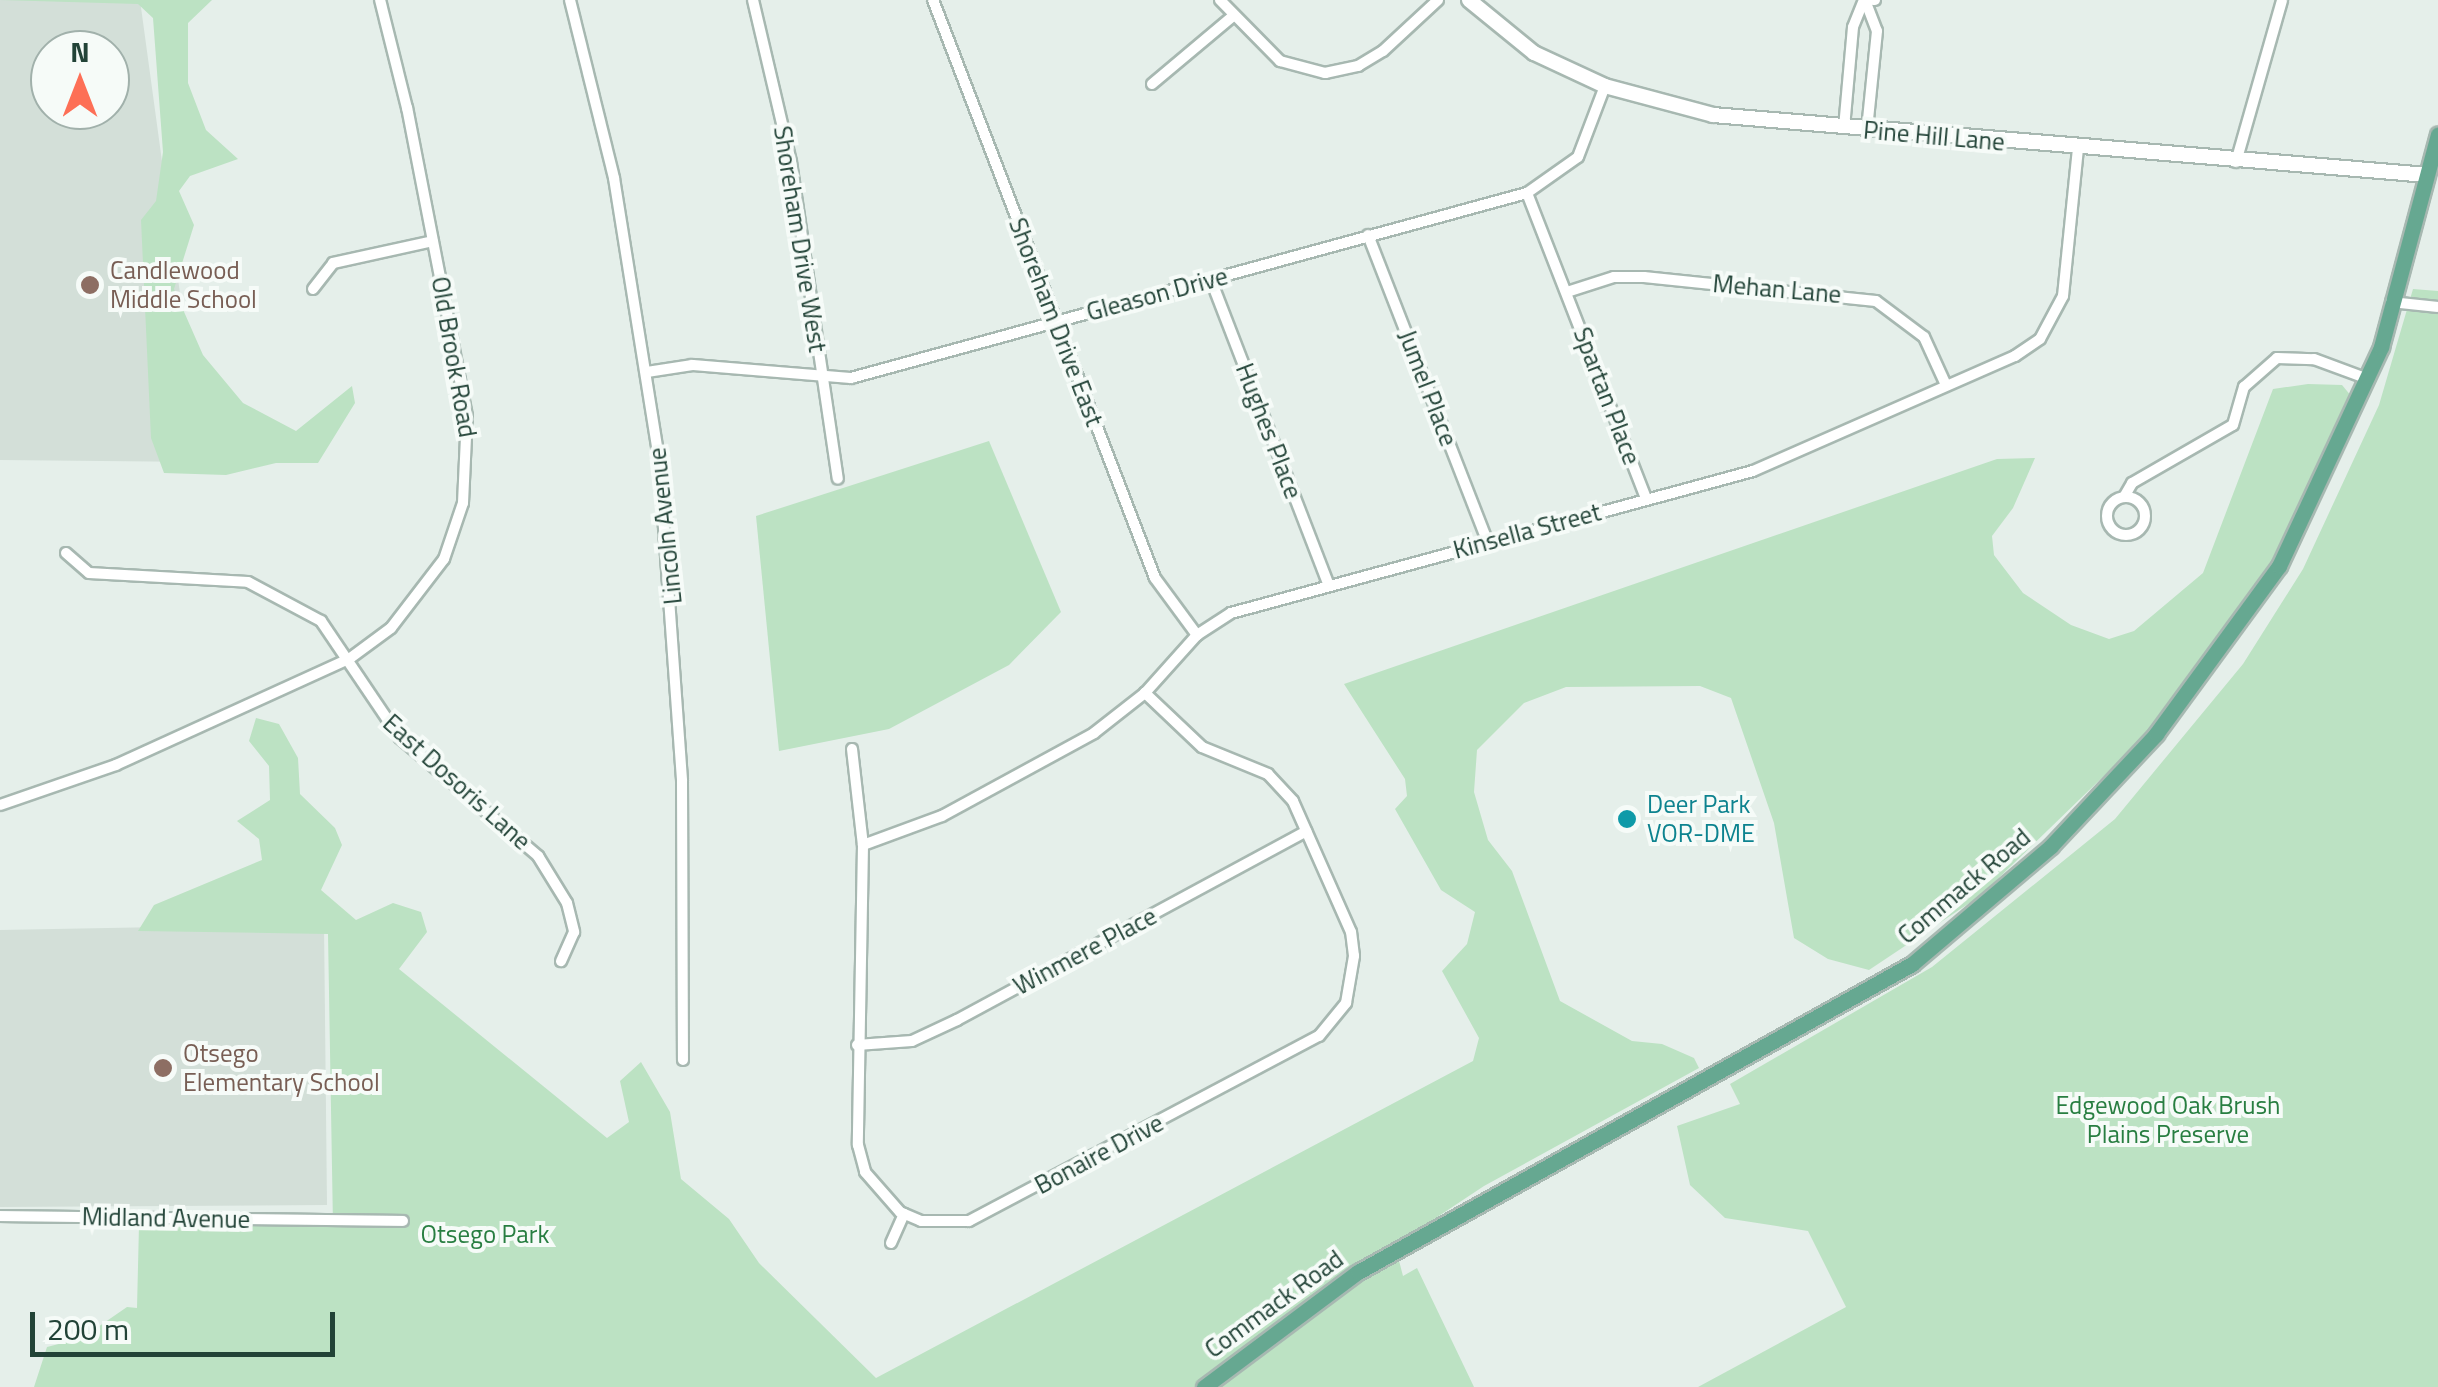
<!DOCTYPE html>
<html>
<head>
<meta charset="utf-8">
<style>
	body { margin:0 }
	#map { position:relative; width:2438px; height:1387px; overflow:hidden; background:#e5efea; font-family:"Titillium Web",sans-serif }
	div>[style] { position:absolute }
	[style*='--x'] { left:calc(var(--x)*1px); top:calc(var(--y)*1px); width:calc(var(--w)*1px); rotate:calc(var(--a)*1deg) }
	.built>* { inset:0; background:#d3dfd8 }
	.green>* { inset:0; background:#bce2c3 }
	.roads { filter:drop-shadow(2px 0 #a7b8b1) drop-shadow(-2px 0 #a7b8b1) drop-shadow(0 2px #a7b8b1) drop-shadow(0 -2px #a7b8b1) }
	.street>* { height:10px; margin:-5px; padding:0 5px; transform-origin:5px; border-radius:5px; background:#fff }
	.street>.ring { margin:-5px; padding:0; box-sizing:content-box; background:none; border:10px solid #fff; border-radius:50% }
	.secondary>* { height:14px; margin:-7px; padding:0 7px; transform-origin:7px; border-radius:7px; background:#fff }
	.primary>* { height:15px; margin:-7.5px; padding:0 7.5px; transform-origin:7.5px; border-radius:7.5px; background:#66a891 }
	.dots>* { width:28px; height:28px; translate:-50% -50%; box-sizing:border-box; border:5px solid #f6fbf8; border-radius:50% }
	span { translate:-50% -50%; white-space:nowrap; text-align:center; line-height:1.15; -webkit-text-stroke:8px #f6fbf8; paint-order:stroke }
	.street-label { font-size:25px; color:#224337 }
	.education-label { font-size:25px; color:#785e54 }
	.left { translate:0 -50%; text-align:left }
	.culture-label { font-size:25px; color:#0d838f }
	.park-label { font-size:25px; color:#287e41 }
	.north { position:absolute; left:30px; top:30px; width:100px; height:100px; box-sizing:border-box; background:#f6fbf8; border:2px solid #a1b1ab; border-radius:50%; rotate:0deg; font-size:28px; font-weight:700; line-height:40px; text-align:center; color:#224337 }
	.north::after { content:''; display:block; margin:auto; width:35px; height:45px; background:#fd6f56; clip-path:polygon(50% 0,100% 100%,50% 72%,0 100%) }
	.scale { position:absolute; left:30px; top:1312px; width:305px; height:45px; box-sizing:border-box; border:5px solid #224337; border-top:0; padding-left:12px; font-size:30px; line-height:35px; white-space:nowrap; color:#224337; -webkit-text-stroke:8px #f6fbf8; paint-order:stroke }
</style>
</head>
<body>
<div id="map">
	<div class="built">
		<i style="clip-path:polygon(evenodd,0 0,140px 0,203px 462px,0 460px,0 0,50px 50px,110px 50px,110px 110px,50px 110px,50px 50px)"></i>
		<i style="clip-path:polygon(324px 924px,327px 1205px,0 1207px,0 930px)"></i>
	</div>
	<div class="green">
		<i style="clip-path:polygon(0 0,212px 0,188px 23px,188px 83px,206px 130px,238px 159px,190px 176px,179px 191px,194px 225px,174px 289px,203px 355px,243px 403px,296px 431px,352px 386px,355px 403px,318px 463px,276px 463px,226px 475px,164px 473px,151px 438px,141px 220px,156px 201px,163px 152px,153px 18px,138px 4px)"></i>
		<i style="clip-path:polygon(2413px 289px,2438px 291px,2438px 1387px,1698px 1387px,1846px 1307px,1808px 1231px,1725px 1218px,1690px 1185px,1677px 1126px,1740px 1104px,1730px 1084px,1932px 967px,2115px 819px,2243px 664px,2303px 569px,2379px 405px)"></i>
		<i style="clip-path:polygon(2308px 384px,2342px 385px,2352px 397px,2268px 568px,2145px 736px,1980px 896px,1869px 970px,1828px 959px,1794px 938px,1774px 823px,1731px 698px,1700px 686px,1566px 687px,1524px 703px,1477px 750px,1474px 792px,1488px 840px,1512px 871px,1560px 1001px,1632px 1041px,1662px 1044px,1694px 1058px,1699px 1068px,1484px 1186px,1395px 1245px,1403px 1276px,1417px 1268px,1474px 1387px,34px 1387px,47px 1347px,82px 1338px,127px 1307px,137px 1308px,139px 1225px,333px 1226px,328px 934px,138px 931px,154px 905px,262px 860px,259px 839px,237px 821px,270px 800px,269px 766px,249px 741px,256px 718px,279px 724px,298px 758px,300px 794px,335px 828px,342px 845px,321px 890px,356px 920px,393px 903px,421px 912px,427px 932px,399px 969px,607px 1138px,629px 1122px,620px 1081px,641px 1062px,670px 1112px,681px 1179px,729px 1219px,759px 1263px,876px 1378px,1473px 1061px,1479px 1038px,1442px 971px,1467px 944px,1475px 912px,1441px 890px,1395px 809px,1407px 796px,1405px 779px,1344px 684px,1997px 459px,2035px 458px,2013px 508px,1992px 536px,1994px 555px,2023px 593px,2071px 625px,2109px 639px,2134px 631px,2203px 573px,2273px 389px)"></i>
		<i style="clip-path:polygon(989px 441px,1061px 612px,1009px 665px,889px 729px,779px 751px,756px 516px)"></i>
	</div>
	<div class="roads">
		<div class="street">
			<i style="--x:570;--y:0;--w:183;--a:76.1"></i>
			<i style="--x:614;--y:178;--w:285;--a:80.9"></i>
			<i style="--x:659;--y:459;--w:323;--a:85.9"></i>
			<i style="--x:682;--y:781;--w:279;--a:89.8"></i>
			<i style="--x:753;--y:0;--w:166;--a:76.8"></i>
			<i style="--x:791;--y:162;--w:320;--a:81.6"></i>
			<i style="--x:933;--y:0;--w:619;--a:68.99"></i>
			<i style="--x:1155;--y:578;--w:71;--a:53.6"></i>
			<i style="--x:1220;--y:0;--w:86;--a:45.5"></i>
			<i style="--x:1280;--y:61;--w:47;--a:14.9"></i>
			<i style="--x:1325;--y:73;--w:34;--a:-12"></i>
			<i style="--x:1358;--y:66;--w:29;--a:-31"></i>
			<i style="--x:1383;--y:51;--w:75;--a:-42.8"></i>
			<i style="--x:1865;--y:0;--w:33;--a:69"></i>
			<i style="--x:1877;--y:31;--w:99;--a:95.8"></i>
			<i style="--x:1873;--y:0;--w:2;--a:0"></i>
			<i style="--x:1152;--y:84;--w:106;--a:-40"></i>
			<i style="--x:1844;--y:128;--w:101;--a:-84.9"></i>
			<i style="--x:1853;--y:27;--w:29;--a:-68"></i>
			<i style="--x:2236;--y:162;--w:168;--a:-74.1"></i>
			<i style="--x:1527;--y:193;--w:328;--a:68.7"></i>
			<i style="--x:1368;--y:235;--w:328;--a:68.7"></i>
			<i style="--x:1211;--y:280;--w:325;--a:68.9"></i>
			<i style="--x:313;--y:289;--w:33;--a:-52"></i>
			<i style="--x:333;--y:263;--w:102;--a:-12.4"></i>
			<i style="--x:1567;--y:292;--w:49;--a:-17.7"></i>
			<i style="--x:1614;--y:277;--w:30;--a:0"></i>
			<i style="--x:1644;--y:277;--w:233;--a:5.9"></i>
			<i style="--x:1876;--y:301;--w:60;--a:36.9"></i>
			<i style="--x:1924;--y:337;--w:53;--a:65.4"></i>
			<i style="--x:2391;--y:302;--w:47;--a:6.1"></i>
			<i style="--x:647;--y:372;--w:46;--a:-8.8"></i>
			<i style="--x:692;--y:365;--w:160;--a:4.7"></i>
			<i style="--x:851;--y:378;--w:701;--a:-15.31"></i>
			<i style="--x:1527;--y:193;--w:62;--a:-35.2"></i>
			<i style="--x:1578;--y:157;--w:76;--a:-69.2"></i>
			<i style="--x:2124;--y:497;--w:16;--a:-60"></i>
			<i style="--x:2132;--y:483;--w:116;--a:-29.9"></i>
			<i style="--x:2233;--y:425;--w:40;--a:-74"></i>
			<i style="--x:2244;--y:387;--w:44;--a:-41.3"></i>
			<i style="--x:2277;--y:358;--w:37;--a:2"></i>
			<i style="--x:2314;--y:359;--w:58;--a:20.3"></i>
			<i class="ring" style="left:2107px;top:497px;width:28px;height:28px"></i>
			<i style="--x:66;--y:553;--w:30;--a:41"></i>
			<i style="--x:89;--y:573;--w:159;--a:3.2"></i>
			<i style="--x:248;--y:582;--w:83;--a:28.1"></i>
			<i style="--x:321;--y:621;--w:141;--a:56"></i>
			<i style="--x:400;--y:738;--w:182;--a:40.5"></i>
			<i style="--x:538;--y:856;--w:55;--a:58.3"></i>
			<i style="--x:567;--y:903;--w:30;--a:76"></i>
			<i style="--x:574;--y:932;--w:32;--a:114"></i>
			<i style="--x:852;--y:749;--w:97;--a:83.5"></i>
			<i style="--x:863;--y:845;--w:300;--a:91"></i>
			<i style="--x:858;--y:1145;--w:28;--a:75"></i>
			<i style="--x:865;--y:1172;--w:53;--a:48.8"></i>
			<i style="--x:900;--y:1212;--w:23;--a:23"></i>
			<i style="--x:921;--y:1221;--w:48;--a:0"></i>
			<i style="--x:969;--y:1221;--w:396;--a:-27.9"></i>
			<i style="--x:1319;--y:1036;--w:43;--a:-50.7"></i>
			<i style="--x:1346;--y:1003;--w:48;--a:-80.3"></i>
			<i style="--x:1354;--y:956;--w:24;--a:-97"></i>
			<i style="--x:1351;--y:932;--w:143;--a:-113.9"></i>
			<i style="--x:1293;--y:801;--w:37;--a:-133"></i>
			<i style="--x:1268;--y:774;--w:71;--a:-157.8"></i>
			<i style="--x:1202;--y:747;--w:79;--a:-136.5"></i>
			<i style="--x:0;--y:805;--w:123;--a:-19"></i>
			<i style="--x:116;--y:765;--w:256;--a:-24.5"></i>
			<i style="--x:349;--y:659;--w:52;--a:-36.4"></i>
			<i style="--x:391;--y:628;--w:87;--a:-52.5"></i>
			<i style="--x:444;--y:559;--w:59;--a:-71.3"></i>
			<i style="--x:463;--y:503;--w:87;--a:-87.4"></i>
			<i style="--x:467;--y:416;--w:314;--a:-101"></i>
			<i style="--x:407;--y:108;--w:111;--a:-104"></i>
			<i style="--x:863;--y:845;--w:84;--a:-20.2"></i>
			<i style="--x:942;--y:816;--w:173;--a:-28.6"></i>
			<i style="--x:1094;--y:733;--w:65;--a:-38.1"></i>
			<i style="--x:1145;--y:693;--w:78;--a:-48.1"></i>
			<i style="--x:1197;--y:635;--w:40;--a:-32.9"></i>
			<i style="--x:1231;--y:613;--w:541;--a:-15.22"></i>
			<i style="--x:1753;--y:471;--w:286;--a:-23.7"></i>
			<i style="--x:2015;--y:356;--w:30;--a:-34"></i>
			<i style="--x:2040;--y:339;--w:49;--a:-61.9"></i>
			<i style="--x:2063;--y:296;--w:149;--a:-84.2"></i>
			<i style="--x:857;--y:1045;--w:55;--a:-4.2"></i>
			<i style="--x:912;--y:1041;--w:50;--a:-25"></i>
			<i style="--x:957;--y:1020;--w:397;--a:-28.4"></i>
			<i style="--x:0;--y:1216;--w:403;--a:0.7"></i>
			<i style="--x:891;--y:1243;--w:32;--a:-66"></i>
		</div>
		<div class="secondary">
			<i style="--x:1469;--y:0;--w:84;--a:39.2"></i>
			<i style="--x:1534;--y:53;--w:78;--a:24.9"></i>
			<i style="--x:1605;--y:86;--w:112;--a:15"></i>
			<i style="--x:1713;--y:115;--w:717;--a:4.8"></i>
		</div>
		<div class="primary">
			<i style="--x:1204;--y:1387;--w:192;--a:-36.8"></i>
			<i style="--x:1358;--y:1272;--w:634;--a:-29.07"></i>
			<i style="--x:1912;--y:964;--w:182;--a:-40.3"></i>
			<i style="--x:2051;--y:846;--w:154;--a:-46.8"></i>
			<i style="--x:2156;--y:734;--w:208;--a:-53.8"></i>
			<i style="--x:2279;--y:566;--w:242;--a:-65"></i>
			<i style="--x:2381;--y:347;--w:220;--a:-75"></i>
		</div>
	</div>
	<div class="dots">
		<i style="left:90px;top:285px;background:#8d6e63"></i>
		<i style="left:1627px;top:819px;background:#0f9aa8"></i>
		<i style="left:163px;top:1068px;background:#8d6e63"></i>
	</div>
	<div class="street-label">
		<span style="left:1934px;top:136px;rotate:5deg">Pine Hill Lane</span>
		<span style="left:800px;top:239px;rotate:81deg">Shoreham Drive West</span>
		<span style="left:1777px;top:289px;rotate:5deg">Mehan Lane</span>
		<span style="left:1157px;top:294px;rotate:-15deg">Gleason Drive</span>
		<span style="left:1056px;top:322px;rotate:69deg">Shoreham Drive East</span>
		<span style="left:454px;top:357px;rotate:80deg">Old Brook Road</span>
		<span style="left:1428px;top:388px;rotate:69deg">Jumel Place</span>
		<span style="left:1607px;top:396px;rotate:69deg">Spartan Place</span>
		<span style="left:1269px;top:431px;rotate:69deg">Hughes Place</span>
		<span style="left:665px;top:526px;rotate:-96deg">Lincoln Avenue</span>
		<span style="left:1527px;top:531px;rotate:-15deg">Kinsella Street</span>
		<span style="left:457px;top:782px;rotate:42deg">East Dosoris Lane</span>
		<span style="left:1964px;top:886px;rotate:-40deg">Commack Road</span>
		<span style="left:1085px;top:951px;rotate:-28deg">Winmere Place</span>
		<span style="left:1099px;top:1154px;rotate:-28deg">Bonaire Drive</span>
		<span style="left:166px;top:1218px;rotate:1deg">Midland Avenue</span>
		<span style="left:1274px;top:1304px;rotate:-36deg">Commack Road</span>
	</div>
	<div class="education-label">
		<span class="left" style="left:110px;top:285px">Candlewood<br>Middle School</span>
		<span class="left" style="left:183px;top:1068px">Otsego<br>Elementary School</span>
	</div>
	<div class="culture-label">
		<span class="left" style="left:1647px;top:819px">Deer Park<br>VOR-DME</span>
	</div>
	<div class="park-label">
		<span style="left:2168px;top:1120px">Edgewood Oak Brush<br>Plains Preserve</span>
		<span style="left:485px;top:1234px">Otsego Park</span>
	</div>
	<div class="north">N</div>
	<div class="scale">200 m</div>
</div>
</body>
</html>
